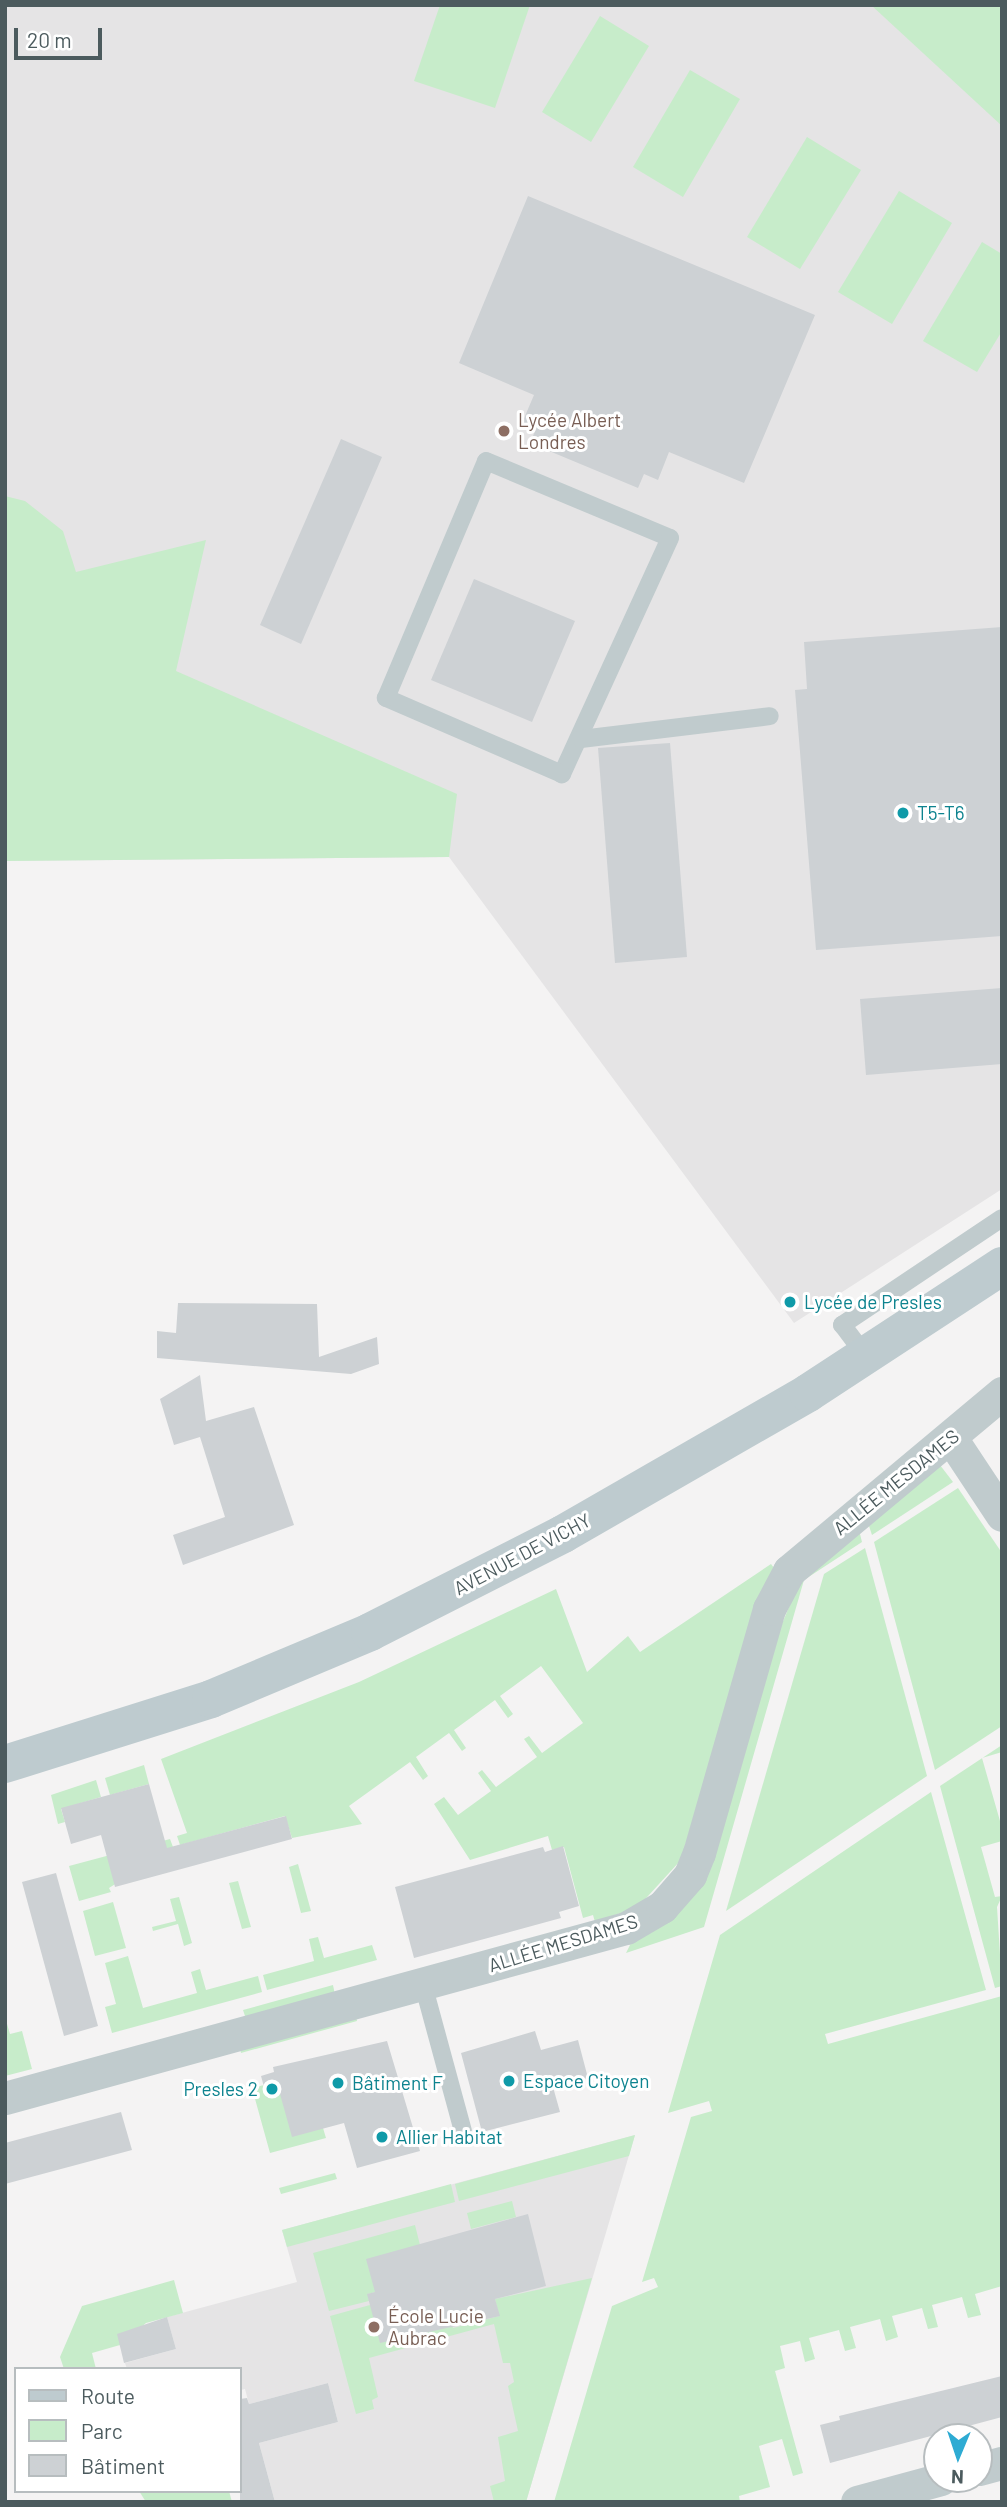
<!DOCTYPE html>
<html>
<head>
<meta charset="utf-8">
<style>
	body { margin:0 }
	#map { position:relative; width:1007px; height:2507px; overflow:hidden; background:#f4f3f3; font-family:Barlow,sans-serif }
	div>[style] { position:absolute }
	[style*='--x'] { left:calc(var(--x)*1px); top:calc(var(--y)*1px); width:calc(var(--w)*1px); rotate:calc(var(--a)*1deg) }
	.education>* { inset:0; background:#e5e4e5 }
	.green>* { inset:0; background:#c7ecca }
	.building>* { inset:0; background:#cdd1d4 }
	.service>* { height:18px; margin:-9px; padding:0 9px; transform-origin:9px; border-radius:9px; background:#c0cbcd }
	.minor>* { height:33px; margin:-16.5px; padding:0 16.5px; transform-origin:16.5px; border-radius:16.5px; background:#c0cbcd }
	.secondary>* { height:38px; margin:-19px; padding:0 19px; transform-origin:19px; border-radius:19px; background:#becbcf }
	.dots>* { width:19px; height:19px; translate:-50% -50%; box-sizing:border-box; border:4px solid #fff; border-radius:50% }
	span { translate:-50% -50%; white-space:nowrap; text-align:center; line-height:1.15; -webkit-text-stroke:6px #fff; paint-order:stroke }
	.education-label { font-size:19px; color:#785e54 }
	.left { translate:0 -50%; text-align:left }
	.culture-label { font-size:19px; color:#0d838f }
	.right { translate:-100% -50%; text-align:right }
	.street-label { font-size:19px; color:#4c5b5e }
	.frame { position:absolute; inset:0; border:7px solid #4c5b5e; pointer-events:none }
	.legend { position:absolute; left:14px; top:2367px; width:228px; height:126px; box-sizing:border-box; background:#fff; border:2px solid #b7bdbf; margin:0; padding:9px 12px; list-style:none; font-size:21px; color:#4c5b5e }
	.legend li { display:flex; align-items:center; gap:14px; height:35px }
	.legend b { width:35px; border:2px solid #b7bdbf }
	.north { position:absolute; left:923px; top:2423px; width:70px; height:70px; box-sizing:border-box; background:#fff; border:2px solid #b7bdbf; border-radius:50%; rotate:182deg; font-size:19px; font-weight:700; line-height:28px; text-align:center; color:#4c5b5e }
	.north::after { content:''; display:block; margin:auto; width:24px; height:32px; background:#2eabd3; clip-path:polygon(50% 0,100% 100%,50% 72%,0 100%) }
	.scale { position:absolute; left:14px; top:28px; width:88px; height:32px; box-sizing:border-box; border:4px solid #4c5b5e; border-top:0; padding-left:9px; font-size:21px; line-height:24px; white-space:nowrap; color:#4c5b5e; -webkit-text-stroke:5px #fff; paint-order:stroke }
</style>
</head>
<body>
<div id="map">
	<div class="education">
		<i style="clip-path:polygon(5px 5px,1002px 5px,1002px 1189px,794px 1323px,449px 857px,5px 861px)"></i>
		<i style="clip-path:polygon(635px 2135px,526px 2502px,275px 2502px,259px 2443px,338px 2422px,328px 2383px,249px 2404px,245px 2389px,240px 2390px,240px 2369px,127px 2369px,125px 2363px,176px 2349px,167px 2317px,297px 2282px,282px 2230px)"></i>
	</div>
	<div class="green">
		<i style="clip-path:polygon(440px 5px,530px 5px,495px 108px,414px 81px)"></i>
		<i style="clip-path:polygon(871px 5px,1002px 5px,1002px 126px)"></i>
		<i style="clip-path:polygon(600px 16px,649px 46px,591px 142px,542px 112px)"></i>
		<i style="clip-path:polygon(690px 70px,740px 99px,683px 197px,633px 167px)"></i>
		<i style="clip-path:polygon(807px 137px,861px 170px,800px 269px,747px 237px)"></i>
		<i style="clip-path:polygon(899px 191px,952px 223px,892px 324px,838px 292px)"></i>
		<i style="clip-path:polygon(982px 242px,1002px 254px,1002px 331px,977px 372px,923px 341px)"></i>
		<i style="clip-path:polygon(5px 496px,25px 501px,63px 531px,76px 572px,206px 540px,176px 671px,457px 794px,449px 857px,5px 861px)"></i>
		<i style="clip-path:polygon(940px 1465px,953px 1482px,872px 1535px,868px 1523px)"></i>
		<i style="clip-path:polygon(958px 1488px,1002px 1553px,1002px 1726px,935px 1770px,874px 1542px)"></i>
		<i style="clip-path:polygon(859px 1530px,862px 1542px,804px 1580px,704px 1927px,626px 1953px,631px 1943px,652px 1932px,800px 1581px)"></i>
		<i style="clip-path:polygon(865px 1548px,927px 1776px,726px 1911px,824px 1574px)"></i>
		<i style="clip-path:polygon(771px 1564px,774px 1568px,680px 1861px,638px 1907px,595px 1922px,593px 1915px,583px 1918px,564px 1847px,552px 1850px,548px 1836px,470px 1860px,434px 1804px,444px 1797px,458px 1815px,491px 1791px,478px 1773px,482px 1770px,496px 1787px,537px 1757px,524px 1739px,529px 1736px,542px 1753px,583px 1723px,541px 1666px,500px 1696px,513px 1714px,508px 1718px,495px 1700px,454px 1730px,466px 1748px,462px 1751px,449px 1733px,416px 1757px,428px 1776px,423px 1780px,410px 1762px,349px 1806px,362px 1824px,292px 1838px,285px 1816px,180px 1845px,177px 1836px,187px 1833px,161px 1759px,359px 1682px,556px 1589px,587px 1672px,628px 1636px,640px 1652px)"></i>
		<i style="clip-path:polygon(1002px 1745px,1002px 1752px,982px 1758px,1002px 1828px,1002px 1841px,981px 1847px,995px 1897px,1002px 1896px,997px 1907px,1002px 1986px,995px 1988px,940px 1786px)"></i>
		<i style="clip-path:polygon(144px 1765px,149px 1784px,110px 1795px,105px 1778px)"></i>
		<i style="clip-path:polygon(96px 1780px,101px 1797px,61px 1809px,65px 1822px,58px 1824px,51px 1795px)"></i>
		<i style="clip-path:polygon(931px 1792px,986px 1990px,825px 2034px,828px 2044px,1002px 1996px,1002px 2286px,975px 2294px,981px 2315px,968px 2318px,962px 2297px,932px 2305px,938px 2327px,928px 2329px,922px 2308px,892px 2316px,898px 2337px,886px 2341px,880px 2319px,850px 2327px,856px 2348px,845px 2351px,839px 2330px,809px 2338px,815px 2359px,805px 2362px,800px 2341px,780px 2346px,785px 2368px,775px 2371px,803px 2473px,793px 2476px,782px 2439px,759px 2446px,770px 2487px,739px 2496px,740px 2502px,554px 2502px,612px 2306px,658px 2287px,654px 2278px,642px 2282px,691px 2117px,712px 2111px,709px 2101px,668px 2113px,720px 1935px)"></i>
		<i style="clip-path:polygon(170px 1839px,173px 1847px,109px 1888px,111px 1892px,79px 1901px,69px 1866px)"></i>
		<i style="clip-path:polygon(298px 1864px,311px 1911px,301px 1913px,289px 1867px)"></i>
		<i style="clip-path:polygon(238px 1881px,251px 1927px,242px 1929px,229px 1883px)"></i>
		<i style="clip-path:polygon(179px 1897px,192px 1943px,184px 1946px,178px 1924px,153px 1931px,152px 1927px,176px 1921px,170px 1899px)"></i>
		<i style="clip-path:polygon(113px 1902px,126px 1948px,95px 1956px,83px 1911px)"></i>
		<i style="clip-path:polygon(318px 1937px,324px 1958px,372px 1945px,377px 1960px,267px 1990px,263px 1975px,314px 1961px,309px 1939px)"></i>
		<i style="clip-path:polygon(128px 1956px,143px 2008px,197px 1993px,191px 1972px,200px 1969px,206px 1990px,258px 1976px,262px 1992px,112px 2033px,105px 2007px,116px 2004px,105px 1963px)"></i>
		<i style="clip-path:polygon(333px 1985px,335px 1995px,246px 2019px,243px 2010px)"></i>
		<i style="clip-path:polygon(356px 2016px,357px 2021px,241px 2053px,240px 2048px)"></i>
		<i style="clip-path:polygon(5px 2017px,10px 2034px,22px 2031px,32px 2069px,5px 2076px)"></i>
		<i style="clip-path:polygon(264px 2085px,268px 2098px,280px 2094px,323px 2128px,326px 2138px,270px 2153px,252px 2088px)"></i>
		<i style="clip-path:polygon(635px 2135px,629px 2156px,459px 2201px,455px 2184px)"></i>
		<i style="clip-path:polygon(335px 2173px,337px 2179px,281px 2194px,279px 2188px)"></i>
		<i style="clip-path:polygon(451px 2184px,455px 2202px,287px 2247px,282px 2230px)"></i>
		<i style="clip-path:polygon(512px 2201px,516px 2217px,471px 2229px,467px 2213px)"></i>
		<i style="clip-path:polygon(415px 2225px,420px 2245px,375px 2292px,368px 2294px,369px 2301px,329px 2311px,313px 2253px)"></i>
		<i style="clip-path:polygon(592px 2278px,526px 2502px,494px 2502px,490px 2486px,505px 2481px,498px 2437px,518px 2431px,508px 2386px,514px 2382px,510px 2363px,503px 2363px,494px 2324px,369px 2358px,378px 2397px,372px 2400px,374px 2409px,356px 2414px,330px 2316px,370px 2305px,451px 2323px,453px 2328px,499px 2316px,495px 2299px)"></i>
		<i style="clip-path:polygon(174px 2280px,183px 2313px,146px 2323px,120px 2345px,92px 2353px,96px 2369px,64px 2369px,60px 2357px,82px 2306px)"></i>
		<i style="clip-path:polygon(139px 2491px,229px 2491px,232px 2502px,146px 2502px)"></i>
	</div>
	<div class="building">
		<i style="clip-path:polygon(528px 196px,815px 315px,744px 483px,669px 452px,658px 480px,644px 474px,638px 488px,530px 443px,536px 429px,522px 423px,534px 395px,459px 363px)"></i>
		<i style="clip-path:polygon(341px 439px,382px 457px,301px 644px,260px 625px)"></i>
		<i style="clip-path:polygon(474px 579px,575px 621px,532px 722px,431px 680px)"></i>
		<i style="clip-path:polygon(1002px 627px,1002px 936px,816px 950px,795px 690px,807px 689px,804px 642px)"></i>
		<i style="clip-path:polygon(670px 743px,687px 957px,615px 963px,598px 748px)"></i>
		<i style="clip-path:polygon(1002px 988px,1002px 1064px,866px 1075px,860px 999px)"></i>
		<i style="clip-path:polygon(178px 1303px,317px 1304px,319px 1357px,377px 1337px,379px 1364px,351px 1374px,157px 1358px,157px 1331px,176px 1333px)"></i>
		<i style="clip-path:polygon(200px 1375px,206px 1421px,254px 1407px,294px 1525px,183px 1565px,173px 1535px,225px 1517px,200px 1437px,174px 1445px,160px 1399px)"></i>
		<i style="clip-path:polygon(149px 1784px,167px 1848px,286px 1816px,292px 1839px,115px 1887px,101px 1835px,71px 1844px,61px 1808px)"></i>
		<i style="clip-path:polygon(563px 1846px,579px 1906px,559px 1912px,561px 1918px,414px 1958px,395px 1887px,543px 1847px,545px 1852px)"></i>
		<i style="clip-path:polygon(56px 1873px,98px 2026px,64px 2036px,22px 1882px)"></i>
		<i style="clip-path:polygon(535px 2031px,541px 2050px,578px 2040px,588px 2078px,553px 2087px,560px 2112px,482px 2132px,461px 2053px)"></i>
		<i style="clip-path:polygon(387px 2041px,420px 2151px,357px 2168px,344px 2123px,292px 2137px,280px 2094px,267px 2098px,261px 2076px,274px 2072px,273px 2067px)"></i>
		<i style="clip-path:polygon(121px 2112px,132px 2150px,5px 2184px,5px 2143px)"></i>
		<i style="clip-path:polygon(528px 2214px,546px 2286px,495px 2299px,500px 2316px,380px 2343px,367px 2294px,375px 2292px,366px 2259px)"></i>
		<i style="clip-path:polygon(167px 2317px,176px 2349px,124px 2363px,117px 2334px)"></i>
		<i style="clip-path:polygon(1002px 2376px,1002px 2417px,830px 2463px,820px 2425px,840px 2420px,839px 2416px)"></i>
		<i style="clip-path:polygon(328px 2383px,338px 2422px,259px 2443px,275px 2502px,240px 2502px,240px 2399px,247px 2398px,249px 2404px)"></i>
	</div>
	<div class="service">
		<i style="--x:486;--y:461;--w:199;--a:22.7"></i>
		<i style="--x:670;--y:538;--w:260;--a:114.6"></i>
		<i style="--x:562;--y:774;--w:192;--a:-156.6"></i>
		<i style="--x:386;--y:698;--w:257;--a:-67.1"></i>
		<i style="--x:581;--y:739;--w:190;--a:-6.9"></i>
		<i style="--x:865;--y:1355;--w:38;--a:-127"></i>
		<i style="--x:842;--y:1325;--w:192;--a:-33.8"></i>
		<i style="--x:423;--y:1984;--w:152;--a:74.8"></i>
	</div>
	<div class="minor">
		<i style="--x:951;--y:1438;--w:92;--a:56.5"></i>
		<i style="--x:5;--y:2098;--w:644;--a:-15.31"></i>
		<i style="--x:626;--y:1928;--w:42;--a:-30.3"></i>
		<i style="--x:662;--y:1907;--w:43;--a:-48.8"></i>
		<i style="--x:690;--y:1875;--w:24;--a:-68"></i>
		<i style="--x:699;--y:1853;--w:254;--a:-74"></i>
		<i style="--x:769;--y:1609;--w:43;--a:-62.2"></i>
		<i style="--x:789;--y:1571;--w:278;--a:-39.9"></i>
		<i style="--x:979;--y:2469;--w:24;--a:-15"></i>
		<i style="--x:857;--y:2502;--w:87;--a:-15.3"></i>
	</div>
	<div class="secondary">
		<i style="--x:5;--y:1764;--w:216;--a:-17.5"></i>
		<i style="--x:211;--y:1699;--w:173;--a:-22.8"></i>
		<i style="--x:370;--y:1632;--w:216;--a:-26.9"></i>
		<i style="--x:563;--y:1534;--w:283;--a:-29.9"></i>
		<i style="--x:808;--y:1393;--w:232;--a:-33.2"></i>
	</div>
	<div class="dots">
		<i style="left:504px;top:431px;background:#8d6e63"></i>
		<i style="left:903px;top:813px;background:#0f9aa8"></i>
		<i style="left:790px;top:1302px;background:#0f9aa8"></i>
		<i style="left:509px;top:2081px;background:#0f9aa8"></i>
		<i style="left:338px;top:2083px;background:#0f9aa8"></i>
		<i style="left:272px;top:2089px;background:#0f9aa8"></i>
		<i style="left:382px;top:2137px;background:#0f9aa8"></i>
		<i style="left:374px;top:2327px;background:#8d6e63"></i>
	</div>
	<div class="education-label">
		<span class="left" style="left:518px;top:431px">Lycée Albert<br>Londres</span>
		<span class="left" style="left:388px;top:2327px">École Lucie<br>Aubrac</span>
	</div>
	<div class="culture-label">
		<span class="left" style="left:917px;top:813px">T5-T6</span>
		<span class="left" style="left:804px;top:1302px">Lycée de Presles</span>
		<span class="left" style="left:523px;top:2081px">Espace Citoyen</span>
		<span class="left" style="left:352px;top:2083px">Bâtiment F</span>
		<span class="right" style="left:258px;top:2089px">Presles 2</span>
		<span class="left" style="left:396px;top:2137px">Allier Habitat</span>
	</div>
	<div class="street-label">
		<span style="left:896px;top:1482px;rotate:-39deg">ALLÉE MESDAMES</span>
		<span style="left:522px;top:1554px;rotate:-28deg">AVENUE DE VICHY</span>
		<span style="left:563px;top:1943px;rotate:-17deg">ALLÉE MESDAMES</span>
	</div>
	<div class="frame"></div>
	<ul class="legend">
	<li><b style="height:9px;background:#becbcf"></b>Route</li>
	<li><b style="height:19px;background:#c7ecca"></b>Parc</li>
	<li><b style="height:19px;background:#cdd1d4"></b>Bâtiment</li>
	</ul>
	<div class="north">N</div>
	<div class="scale">20 m</div>
</div>
</body>
</html>
